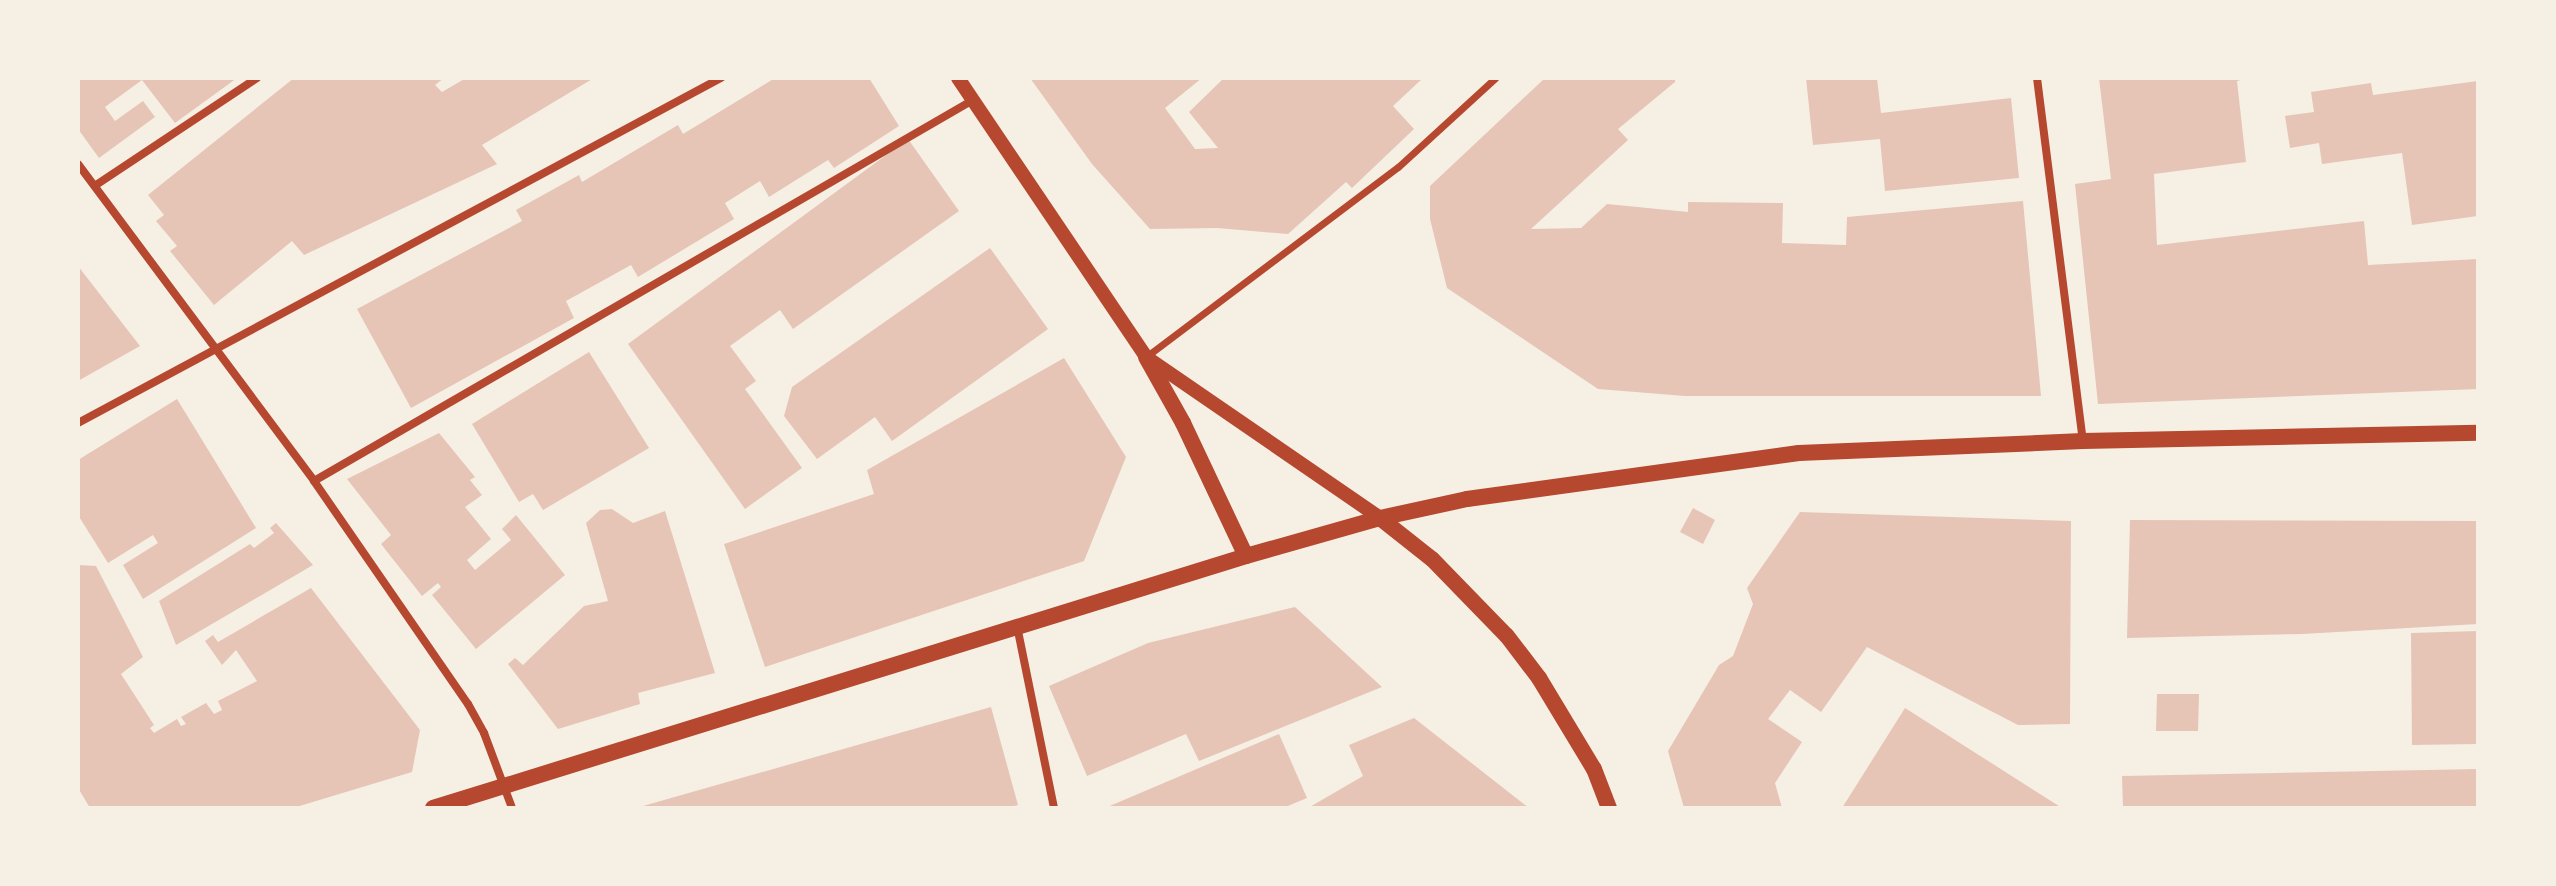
<!DOCTYPE html>
<html>
<head>
<meta charset="utf-8">
<style>
	body { margin:0 }
	#map { position:relative; width:2556px; height:886px; overflow:hidden; background:#f6efe4; font-family:"Fira Sans",sans-serif }
	div>[style] { position:absolute }
	[style*='--x'] { left:calc(var(--x)*1px); top:calc(var(--y)*1px); width:calc(var(--w)*1px); rotate:calc(var(--a)*1deg) }
	.building>* { inset:0; background:#e6c5b7 }
	.pedestrian>* { height:7px; margin:-3.5px; padding:0 3.5px; transform-origin:3.5px; border-radius:3.5px; background:#b5482f }
	.minor>* { height:8px; margin:-4px; padding:0 4px; transform-origin:4px; border-radius:4px; background:#b5482f }
	.tertiary>* { height:14px; margin:-7px; padding:0 7px; transform-origin:7px; border-radius:7px; background:#b5482f }
	.secondary>* { height:16px; margin:-8px; padding:0 8px; transform-origin:8px; border-radius:8px; background:#b5482f }
	span { translate:-50% -50%; white-space:nowrap; text-align:center; line-height:1.15; -webkit-text-stroke:6px #f6efe4; paint-order:stroke }
	.frame { position:absolute; inset:0; border:80px solid #f6efe4; pointer-events:none }
</style>
</head>
<body>
<div id="map">
	<div class="building">
		<i style="clip-path:polygon(78px 78px,237px 78px,175px 123px,142px 80px,105px 107px,115px 121px,143px 101px,155px 117px,99px 158px,78px 129px)"></i>
		<i style="clip-path:polygon(294px 78px,444px 78px,435px 85px,442px 92px,466px 78px,594px 78px,482px 145px,497px 164px,304px 255px,292px 241px,214px 305px,170px 251px,177px 246px,156px 221px,164px 215px,148px 195px)"></i>
		<i style="clip-path:polygon(775px 78px,869px 78px,899px 126px,834px 168px,828px 160px,769px 197px,760px 181px,725px 203px,734px 219px,638px 277px,631px 265px,566px 301px,574px 318px,411px 408px,357px 309px,522px 221px,516px 210px,579px 175px,582px 182px,678px 125px,683px 134px)"></i>
		<i style="clip-path:polygon(1030px 78px,1202px 78px,1165px 108px,1195px 149px,1218px 148px,1189px 112px,1224px 78px,1423px 78px,1393px 106px,1414px 129px,1352px 188px,1346px 182px,1288px 234px,1217px 228px,1150px 229px,1092px 164px)"></i>
		<i style="clip-path:polygon(1545px 78px,1675px 78px,1675px 82px,1618px 129px,1628px 140px,1531px 229px,1581px 228px,1607px 204px,1688px 212px,1688px 202px,1783px 203px,1782px 243px,1846px 245px,1847px 217px,2023px 201px,2041px 396px,1685px 396px,1598px 389px,1447px 288px,1430px 219px,1430px 186px)"></i>
		<i style="clip-path:polygon(1806px 78px,1877px 78px,1881px 113px,2011px 98px,2019px 178px,1885px 191px,1880px 139px,1813px 145px)"></i>
		<i style="clip-path:polygon(2099px 78px,2248px 78px,2237px 81px,2246px 162px,2154px 174px,2157px 245px,2364px 221px,2368px 265px,2478px 259px,2478px 389px,2098px 404px,2075px 184px,2111px 179px)"></i>
		<i style="clip-path:polygon(2478px 81px,2478px 216px,2412px 225px,2402px 153px,2322px 164px,2319px 143px,2290px 148px,2285px 116px,2314px 112px,2311px 92px,2371px 83px,2373px 95px)"></i>
		<i style="clip-path:polygon(908px 139px,959px 211px,793px 329px,780px 310px,730px 346px,756px 381px,745px 389px,802px 468px,745px 509px,628px 344px)"></i>
		<i style="clip-path:polygon(990px 248px,1048px 329px,892px 441px,875px 417px,817px 459px,784px 416px,792px 387px)"></i>
		<i style="clip-path:polygon(78px 266px,140px 346px,78px 381px)"></i>
		<i style="clip-path:polygon(589px 352px,649px 448px,543px 510px,533px 494px,519px 502px,472px 424px)"></i>
		<i style="clip-path:polygon(1064px 358px,1126px 457px,1084px 561px,765px 667px,724px 544px,874px 494px,867px 470px)"></i>
		<i style="clip-path:polygon(177px 399px,256px 528px,143px 599px,123px 565px,158px 543px,153px 535px,108px 563px,78px 515px,78px 460px)"></i>
		<i style="clip-path:polygon(439px 433px,475px 477px,470px 480px,482px 495px,465px 507px,491px 539px,467px 560px,475px 570px,511px 540px,502px 529px,516px 515px,565px 575px,476px 649px,432px 595px,441px 587px,438px 583px,422px 596px,381px 544px,391px 535px,347px 479px)"></i>
		<i style="clip-path:polygon(1693px 508px,1715px 520px,1703px 544px,1680px 532px)"></i>
		<i style="clip-path:polygon(612px 509px,633px 523px,665px 511px,715px 673px,638px 693px,640px 704px,558px 729px,508px 664px,515px 658px,523px 665px,584px 606px,608px 601px,586px 523px,600px 510px)"></i>
		<i style="clip-path:polygon(1800px 512px,2071px 521px,2070px 724px,2018px 725px,1867px 647px,1821px 712px,1790px 690px,1768px 719px,1802px 742px,1775px 783px,1782px 808px,1684px 808px,1668px 751px,1719px 665px,1733px 656px,1753px 604px,1747px 588px)"></i>
		<i style="clip-path:polygon(2130px 520px,2478px 521px,2478px 624px,2302px 634px,2127px 638px)"></i>
		<i style="clip-path:polygon(276px 523px,313px 565px,176px 645px,159px 601px,250px 544px,254px 548px,274px 533px,270px 528px)"></i>
		<i style="clip-path:polygon(78px 565px,96px 566px,143px 657px,121px 674px,154px 725px,150px 728px,154px 733px,177px 719px,181px 726px,186px 724px,181px 717px,206px 703px,214px 714px,222px 710px,218px 701px,257px 681px,236px 650px,222px 665px,205px 641px,213px 635px,218px 642px,311px 588px,420px 730px,412px 772px,293px 808px,90px 808px,78px 788px)"></i>
		<i style="clip-path:polygon(1295px 607px,1382px 687px,1199px 761px,1186px 734px,1087px 776px,1049px 686px,1148px 643px)"></i>
		<i style="clip-path:polygon(2478px 631px,2478px 744px,2412px 745px,2411px 633px)"></i>
		<i style="clip-path:polygon(2157px 694px,2199px 694px,2198px 731px,2156px 731px)"></i>
		<i style="clip-path:polygon(991px 707px,1018px 805px,1006px 808px,636px 808px)"></i>
		<i style="clip-path:polygon(1905px 708px,2062px 808px,1842px 808px)"></i>
		<i style="clip-path:polygon(1414px 718px,1529px 808px,1308px 808px,1363px 776px,1349px 745px)"></i>
		<i style="clip-path:polygon(1279px 734px,1307px 798px,1283px 808px,1105px 808px)"></i>
		<i style="clip-path:polygon(2478px 769px,2478px 808px,2123px 808px,2122px 776px)"></i>
	</div>
	<div class="pedestrian">
		<i style="--x:1147;--y:356;--w:314;--a:-37"></i>
		<i style="--x:1398;--y:167;--w:132;--a:-42.5"></i>
	</div>
	<div class="minor">
		<i style="--x:2037;--y:78;--w:366;--a:82.8"></i>
		<i style="--x:78;--y:164;--w:395;--a:53.3"></i>
		<i style="--x:314;--y:481;--w:271;--a:55.4"></i>
		<i style="--x:468;--y:704;--w:33;--a:61"></i>
		<i style="--x:484;--y:733;--w:80;--a:69.5"></i>
		<i style="--x:96;--y:185;--w:193;--a:-33.6"></i>
		<i style="--x:78;--y:423;--w:730;--a:-28.22"></i>
		<i style="--x:314;--y:481;--w:761;--a:-30.03"></i>
		<i style="--x:1017;--y:626;--w:186;--a:78.5"></i>
	</div>
	<div class="tertiary">
		<i style="--x:958;--y:78;--w:336;--a:56"></i>
		<i style="--x:1146;--y:357;--w:284;--a:34.5"></i>
	</div>
	<div class="secondary">
		<i style="--x:1146;--y:357;--w:76;--a:60.7"></i>
		<i style="--x:1183;--y:423;--w:147;--a:64.7"></i>
		<i style="--x:1380;--y:518;--w:66;--a:38.3"></i>
		<i style="--x:1432;--y:559;--w:107;--a:45.8"></i>
		<i style="--x:1507;--y:636;--w:53;--a:52.7"></i>
		<i style="--x:1539;--y:678;--w:106;--a:58.9"></i>
		<i style="--x:1594;--y:769;--w:42;--a:69"></i>
		<i style="--x:433;--y:808;--w:851;--a:-17.22"></i>
		<i style="--x:1246;--y:556;--w:139;--a:-15.8"></i>
		<i style="--x:1380;--y:518;--w:89;--a:-12.3"></i>
		<i style="--x:1467;--y:499;--w:335;--a:-7.9"></i>
		<i style="--x:1799;--y:453;--w:284;--a:-2.4"></i>
		<i style="--x:2083;--y:441;--w:395;--a:-1.2"></i>
	</div>
	<div class="frame"></div>
</div>
</body>
</html>
